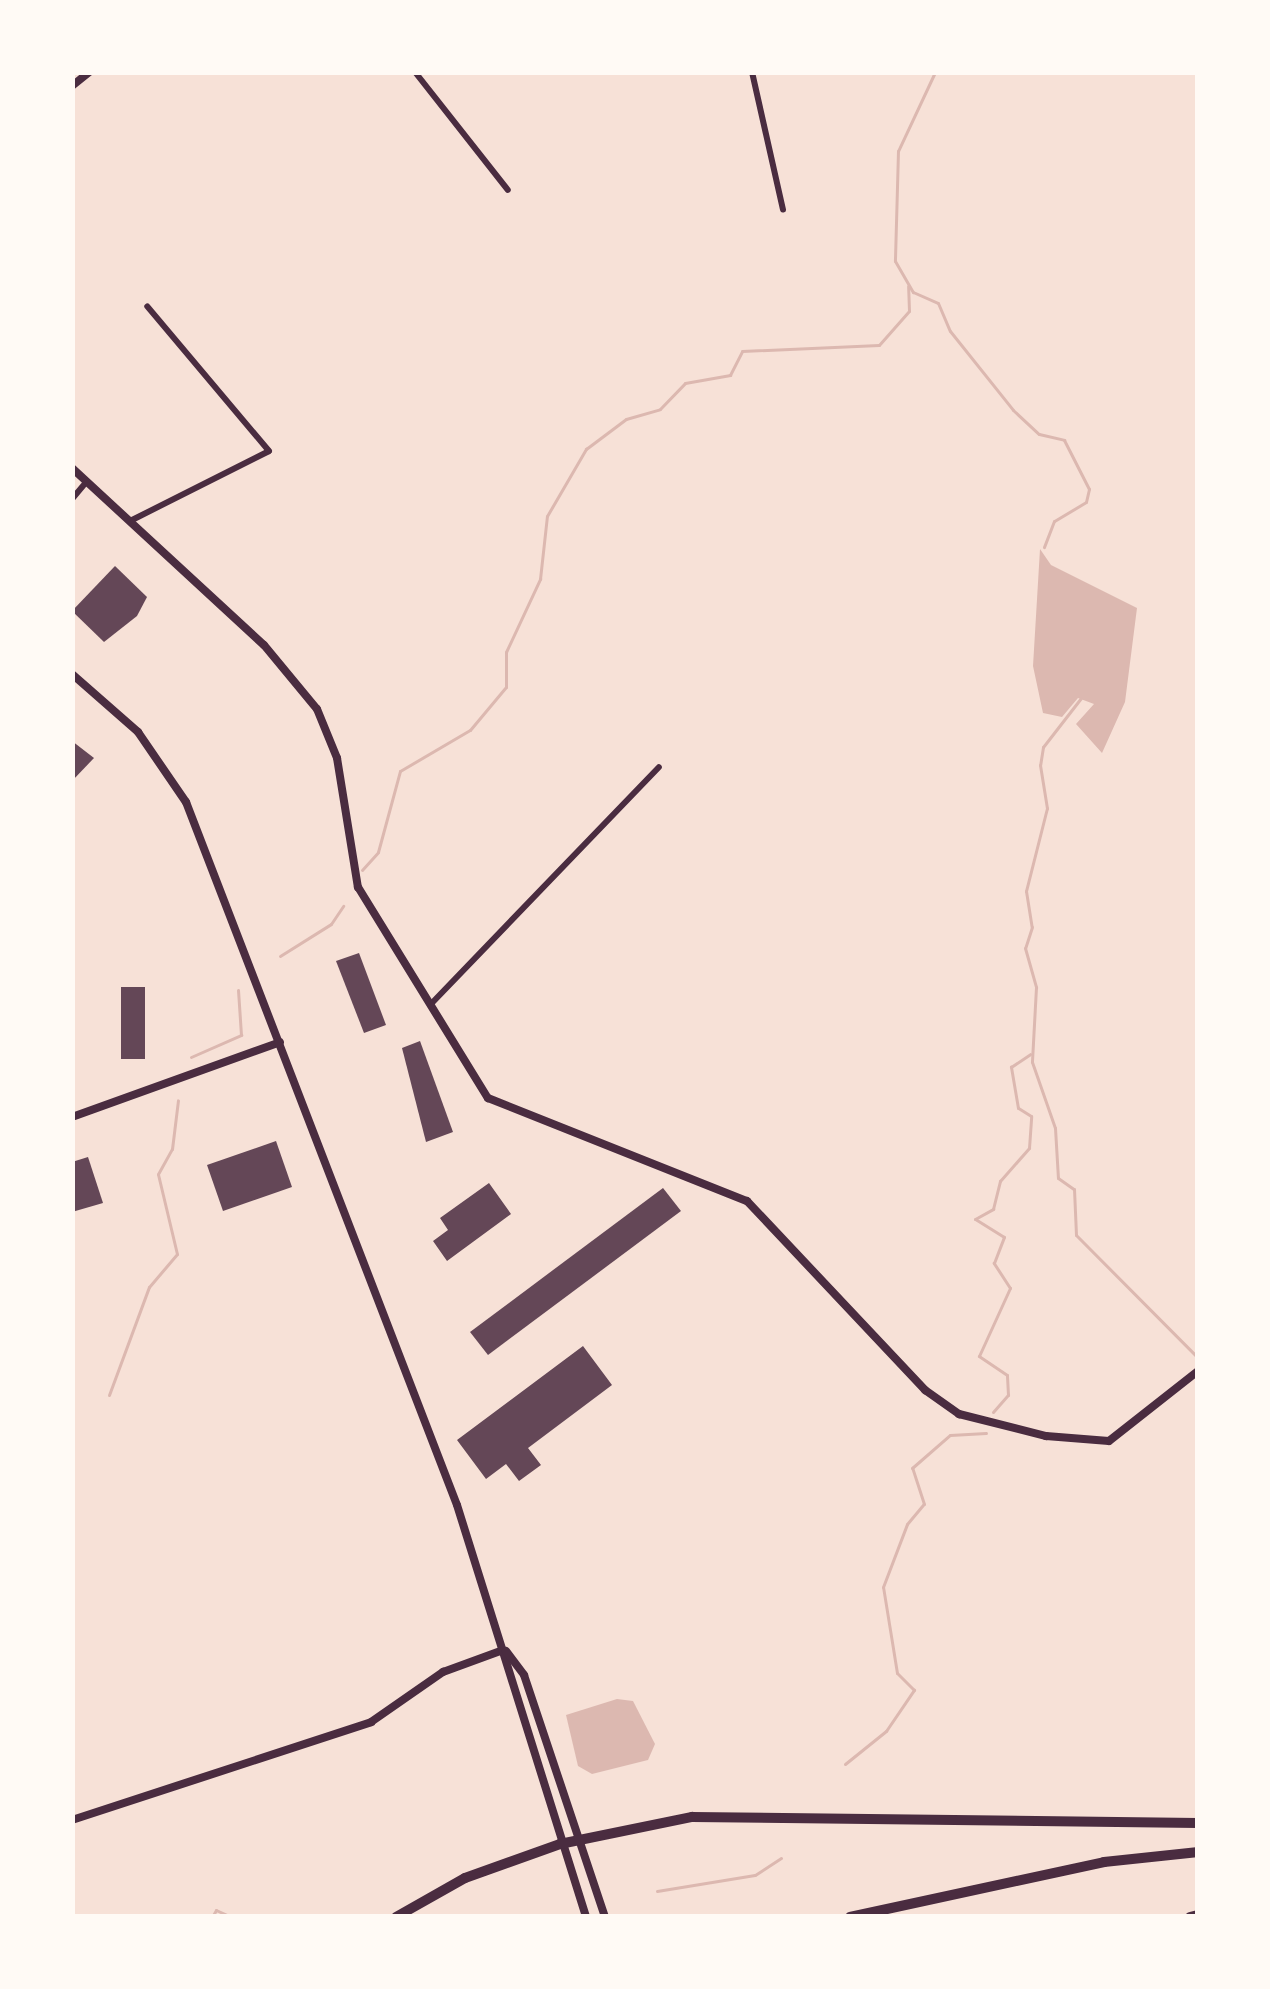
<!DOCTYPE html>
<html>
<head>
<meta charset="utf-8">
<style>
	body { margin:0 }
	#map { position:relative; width:1270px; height:1989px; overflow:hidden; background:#f7e1d7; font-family:Spectral,serif }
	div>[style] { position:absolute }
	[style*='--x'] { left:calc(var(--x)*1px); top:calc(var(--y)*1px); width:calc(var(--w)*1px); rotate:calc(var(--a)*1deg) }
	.water>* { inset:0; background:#dcb8b0 }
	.stream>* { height:3px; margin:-1.5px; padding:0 1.5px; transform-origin:1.5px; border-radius:1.5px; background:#dcb8b0 }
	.building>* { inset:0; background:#644757 }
	.minor>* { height:6px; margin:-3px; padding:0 3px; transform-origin:3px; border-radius:3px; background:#4a2c40 }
	.tertiary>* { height:8px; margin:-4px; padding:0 4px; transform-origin:4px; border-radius:4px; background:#4a2c40 }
	.secondary>* { height:8px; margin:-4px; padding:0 4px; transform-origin:4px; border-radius:4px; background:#4a2c40 }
	.motorway>* { height:10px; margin:-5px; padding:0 5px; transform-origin:5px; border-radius:5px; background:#4a2c40 }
	span { translate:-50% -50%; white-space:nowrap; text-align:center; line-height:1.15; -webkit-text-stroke:12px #fffaf5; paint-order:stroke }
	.frame { position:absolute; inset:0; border:75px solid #fffaf5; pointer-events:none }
</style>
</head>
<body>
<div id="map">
	<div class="water">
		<i style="clip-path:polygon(1040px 549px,1051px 565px,1137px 608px,1125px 702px,1102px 753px,1076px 724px,1094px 704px,1078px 698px,1062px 717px,1043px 713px,1033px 666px)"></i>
		<i style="clip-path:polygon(617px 1699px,633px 1701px,655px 1744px,648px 1760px,592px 1774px,578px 1766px,566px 1715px)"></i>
	</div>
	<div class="stream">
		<i style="--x:935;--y:72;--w:87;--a:115.1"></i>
		<i style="--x:898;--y:151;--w:110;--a:91.6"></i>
		<i style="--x:895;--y:261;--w:36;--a:60"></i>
		<i style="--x:913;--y:292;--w:27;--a:24"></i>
		<i style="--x:938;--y:303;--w:30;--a:67"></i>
		<i style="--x:950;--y:331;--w:101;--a:51.4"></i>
		<i style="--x:1013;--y:410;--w:35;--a:43"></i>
		<i style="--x:1039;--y:434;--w:26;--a:13"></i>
		<i style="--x:1064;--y:440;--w:55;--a:63"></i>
		<i style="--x:1089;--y:489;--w:13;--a:103"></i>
		<i style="--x:1086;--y:502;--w:37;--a:149"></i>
		<i style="--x:1054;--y:521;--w:28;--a:111"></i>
		<i style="--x:1081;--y:698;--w:62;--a:127.8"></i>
		<i style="--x:1043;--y:747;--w:18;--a:99"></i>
		<i style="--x:1040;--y:765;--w:44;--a:80.8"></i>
		<i style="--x:1047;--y:808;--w:86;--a:104.2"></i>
		<i style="--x:1026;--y:891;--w:36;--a:81"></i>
		<i style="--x:1032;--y:927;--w:22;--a:108"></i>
		<i style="--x:1025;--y:948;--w:41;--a:74.2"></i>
		<i style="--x:1036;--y:987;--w:75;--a:93.1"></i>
		<i style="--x:1032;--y:1062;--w:70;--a:70.8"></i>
		<i style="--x:1055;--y:1128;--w:50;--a:86.6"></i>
		<i style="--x:1058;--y:1178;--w:19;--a:35"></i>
		<i style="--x:1074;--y:1189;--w:46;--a:87.5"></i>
		<i style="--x:1076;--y:1235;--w:169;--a:45.2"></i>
		<i style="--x:362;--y:870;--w:24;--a:-48"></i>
		<i style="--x:378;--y:852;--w:84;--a:-74.8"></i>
		<i style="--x:400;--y:771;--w:81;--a:-30.4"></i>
		<i style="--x:470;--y:730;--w:56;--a:-50.1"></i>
		<i style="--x:506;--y:687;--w:35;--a:-90"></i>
		<i style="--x:506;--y:652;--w:81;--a:-65"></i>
		<i style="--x:540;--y:579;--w:63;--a:-83.7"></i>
		<i style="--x:547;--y:516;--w:78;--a:-59.8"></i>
		<i style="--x:586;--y:449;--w:50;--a:-36.9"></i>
		<i style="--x:626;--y:419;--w:35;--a:-16"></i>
		<i style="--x:660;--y:409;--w:36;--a:-46"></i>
		<i style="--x:685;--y:383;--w:46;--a:-10.1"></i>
		<i style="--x:730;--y:375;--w:27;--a:-63"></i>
		<i style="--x:742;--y:351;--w:137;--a:-2.5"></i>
		<i style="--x:879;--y:345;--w:45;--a:-48.6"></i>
		<i style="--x:909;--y:311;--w:25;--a:-92"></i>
		<i style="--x:280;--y:956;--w:60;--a:-32.1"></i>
		<i style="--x:331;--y:924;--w:22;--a:-56"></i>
		<i style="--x:191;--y:1057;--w:55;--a:-23.7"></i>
		<i style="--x:241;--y:1035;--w:45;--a:-93.8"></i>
		<i style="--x:109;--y:1395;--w:115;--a:-69.7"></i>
		<i style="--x:149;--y:1287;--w:43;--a:-49.7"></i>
		<i style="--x:177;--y:1254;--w:82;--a:-103.4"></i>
		<i style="--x:158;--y:1174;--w:29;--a:-61"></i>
		<i style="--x:172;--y:1149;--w:49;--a:-83"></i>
		<i style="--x:993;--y:1412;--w:23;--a:-49"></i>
		<i style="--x:1008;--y:1395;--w:20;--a:-93"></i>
		<i style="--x:1007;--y:1375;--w:34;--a:-146"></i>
		<i style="--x:979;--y:1356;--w:75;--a:-65.5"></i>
		<i style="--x:1010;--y:1288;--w:30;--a:-123"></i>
		<i style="--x:994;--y:1263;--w:28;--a:-69"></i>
		<i style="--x:1004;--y:1237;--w:34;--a:-148"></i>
		<i style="--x:975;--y:1219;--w:21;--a:-29"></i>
		<i style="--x:993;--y:1209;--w:29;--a:-76"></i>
		<i style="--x:1000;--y:1181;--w:44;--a:-48.7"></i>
		<i style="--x:1029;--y:1148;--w:32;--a:-86"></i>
		<i style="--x:1031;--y:1116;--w:15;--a:-148"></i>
		<i style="--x:1018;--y:1108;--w:42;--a:-99.7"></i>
		<i style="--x:1011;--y:1067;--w:23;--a:-34"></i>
		<i style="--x:845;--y:1764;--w:53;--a:-38.8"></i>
		<i style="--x:886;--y:1731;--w:50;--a:-55.7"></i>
		<i style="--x:914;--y:1690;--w:24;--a:-135"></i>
		<i style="--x:897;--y:1673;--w:87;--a:-99.2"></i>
		<i style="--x:883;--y:1587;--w:67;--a:-69.1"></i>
		<i style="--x:907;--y:1524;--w:26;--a:-50"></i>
		<i style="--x:924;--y:1504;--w:38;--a:-108"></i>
		<i style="--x:912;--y:1468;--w:50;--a:-41"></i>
		<i style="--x:950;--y:1435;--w:36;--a:-3"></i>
		<i style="--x:657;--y:1891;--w:99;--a:-9.3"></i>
		<i style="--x:755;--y:1875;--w:31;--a:-33"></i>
		<i style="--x:212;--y:1917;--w:8;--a:-60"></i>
		<i style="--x:216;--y:1910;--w:17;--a:25"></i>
	</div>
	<div class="building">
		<i style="clip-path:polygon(115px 566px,147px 597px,137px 616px,104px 642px,72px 611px)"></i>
		<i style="clip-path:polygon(72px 741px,94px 758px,72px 781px)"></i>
		<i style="clip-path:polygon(359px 953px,386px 1025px,364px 1033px,336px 961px)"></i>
		<i style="clip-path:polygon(121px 987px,145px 987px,145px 1059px,121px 1059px)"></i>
		<i style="clip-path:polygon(420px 1041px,453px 1132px,426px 1142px,402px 1048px)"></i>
		<i style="clip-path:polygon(276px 1141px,292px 1187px,223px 1211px,207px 1165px)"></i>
		<i style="clip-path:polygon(88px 1157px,103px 1203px,72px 1212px,72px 1162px)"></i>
		<i style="clip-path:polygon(489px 1183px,511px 1214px,447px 1261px,433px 1241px,448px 1230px,440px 1218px)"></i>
		<i style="clip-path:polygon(663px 1188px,681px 1211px,488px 1355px,470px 1332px)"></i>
		<i style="clip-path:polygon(583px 1346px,612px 1385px,528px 1448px,541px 1465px,519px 1481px,506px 1464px,486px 1479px,457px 1440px)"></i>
	</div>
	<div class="minor">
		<i style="--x:415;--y:72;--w:150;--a:51.8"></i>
		<i style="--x:752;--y:72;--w:141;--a:77.3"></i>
		<i style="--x:72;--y:499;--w:23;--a:-50"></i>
		<i style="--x:132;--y:520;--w:153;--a:-26.7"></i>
		<i style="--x:269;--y:451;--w:189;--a:-130.1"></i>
		<i style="--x:430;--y:1005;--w:330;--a:-46.1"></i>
	</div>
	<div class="tertiary">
		<i style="--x:72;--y:86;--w:22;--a:-39"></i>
		<i style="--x:72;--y:468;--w:261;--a:42.7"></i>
		<i style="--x:264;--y:645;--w:83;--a:50.4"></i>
		<i style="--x:317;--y:709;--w:53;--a:67.8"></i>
		<i style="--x:337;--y:758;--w:131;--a:80.8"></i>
		<i style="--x:358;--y:887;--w:248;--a:58.4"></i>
		<i style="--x:488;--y:1098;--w:279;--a:21.7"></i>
		<i style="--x:747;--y:1201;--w:260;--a:46.7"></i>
		<i style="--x:925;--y:1390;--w:42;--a:35.2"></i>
		<i style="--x:959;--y:1414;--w:90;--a:14.2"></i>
		<i style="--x:1046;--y:1436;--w:63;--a:4.5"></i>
		<i style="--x:1109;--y:1441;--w:113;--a:-38.2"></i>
		<i style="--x:72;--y:1117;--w:221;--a:-19.8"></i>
		<i style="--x:72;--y:1820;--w:315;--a:-18.1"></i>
		<i style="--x:371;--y:1722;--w:88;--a:-34.8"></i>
		<i style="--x:443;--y:1672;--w:64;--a:-20.1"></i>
	</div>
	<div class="secondary">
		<i style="--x:72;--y:674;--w:88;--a:41.3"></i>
		<i style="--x:138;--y:732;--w:85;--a:55.6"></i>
		<i style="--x:186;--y:802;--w:753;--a:68.92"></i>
		<i style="--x:457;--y:1505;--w:432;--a:72.6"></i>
		<i style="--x:506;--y:1651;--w:30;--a:53"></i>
		<i style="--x:524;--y:1675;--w:255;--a:71.5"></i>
	</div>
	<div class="motorway">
		<i style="--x:396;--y:1917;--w:79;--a:-29.5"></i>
		<i style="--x:465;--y:1878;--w:101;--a:-19.7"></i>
		<i style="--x:560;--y:1844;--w:135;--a:-11.6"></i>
		<i style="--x:692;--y:1817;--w:506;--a:0.68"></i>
		<i style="--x:850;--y:1917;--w:260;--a:-12.2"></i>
		<i style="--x:1104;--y:1862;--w:95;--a:-6.1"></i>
		<i style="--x:1190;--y:1917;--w:8;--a:-14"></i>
	</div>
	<div class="frame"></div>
</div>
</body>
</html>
